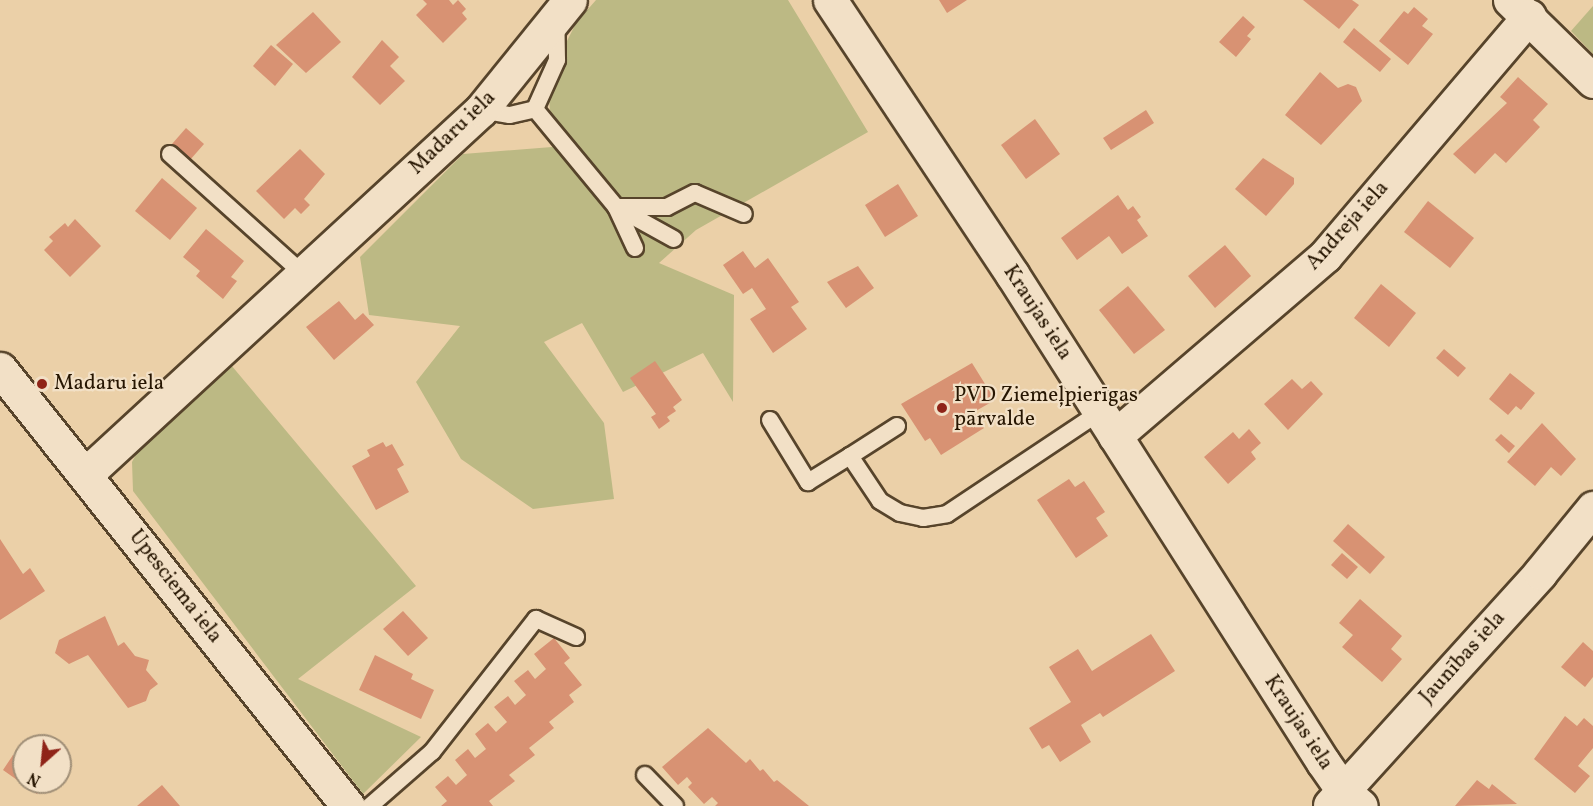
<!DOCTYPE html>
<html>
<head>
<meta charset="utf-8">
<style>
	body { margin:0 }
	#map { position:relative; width:1593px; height:806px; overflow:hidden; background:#ebd0a8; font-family:Vollkorn,serif }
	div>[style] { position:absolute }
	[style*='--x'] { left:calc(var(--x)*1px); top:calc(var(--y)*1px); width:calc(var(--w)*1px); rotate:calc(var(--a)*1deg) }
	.green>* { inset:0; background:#bcb984 }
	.building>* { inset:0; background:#d89273 }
	.roads { filter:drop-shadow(2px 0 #57442b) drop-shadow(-2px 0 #57442b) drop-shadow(0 2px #57442b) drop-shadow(0 -2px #57442b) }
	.service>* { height:16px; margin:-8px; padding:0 8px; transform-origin:8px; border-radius:8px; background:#f2e0c6 }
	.minor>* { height:33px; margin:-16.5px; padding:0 16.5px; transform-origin:16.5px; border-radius:16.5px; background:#f2e0c6 }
	.secondary>* { height:33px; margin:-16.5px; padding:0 16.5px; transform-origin:16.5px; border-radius:16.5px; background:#f2e0c6 }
	.dots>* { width:16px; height:16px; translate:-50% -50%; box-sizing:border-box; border:3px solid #f2e0c6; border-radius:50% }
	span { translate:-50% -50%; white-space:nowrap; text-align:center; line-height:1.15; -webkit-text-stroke:4.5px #f2e0c6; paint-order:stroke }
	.street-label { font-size:21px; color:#261501 }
	.poi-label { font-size:21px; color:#261501 }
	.left { translate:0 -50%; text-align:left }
	.north { position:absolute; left:12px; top:734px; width:60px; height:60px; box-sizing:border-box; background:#f2e0c6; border:2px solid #a08f77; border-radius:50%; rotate:207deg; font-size:16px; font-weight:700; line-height:24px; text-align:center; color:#261501 }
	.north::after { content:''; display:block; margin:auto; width:21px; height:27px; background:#8f2418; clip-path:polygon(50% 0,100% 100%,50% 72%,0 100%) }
</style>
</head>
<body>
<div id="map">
	<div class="green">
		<i style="clip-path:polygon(596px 0,788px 0,868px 132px,696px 230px,659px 263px,734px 295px,733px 402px,703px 353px,623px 392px,582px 323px,544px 342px,604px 423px,614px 499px,533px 509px,461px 459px,416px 382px,460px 326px,369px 315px,360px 257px,463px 154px,552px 147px,548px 79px,576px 23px)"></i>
		<i style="clip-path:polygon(1593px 6px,1593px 54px,1571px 31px)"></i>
		<i style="clip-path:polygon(226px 359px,416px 586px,298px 679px,421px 737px,363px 794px,133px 491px,132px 462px,144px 439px)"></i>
	</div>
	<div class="building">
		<i style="clip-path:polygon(423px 0,449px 0,453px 5px,458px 0,466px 9px,462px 13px,467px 19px,443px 43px,416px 15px,427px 4px)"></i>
		<i style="clip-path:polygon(939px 0,967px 0,947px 13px)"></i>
		<i style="clip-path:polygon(1303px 0,1352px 0,1359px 5px,1339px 29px)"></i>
		<i style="clip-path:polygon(1414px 7px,1428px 19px,1422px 26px,1433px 34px,1408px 65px,1379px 41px,1404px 11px,1408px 14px)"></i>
		<i style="clip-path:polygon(313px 12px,341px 42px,306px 73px,276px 45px)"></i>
		<i style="clip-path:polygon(1243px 16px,1255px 27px,1247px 36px,1251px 39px,1236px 57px,1219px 42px)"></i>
		<i style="clip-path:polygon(1354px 28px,1391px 59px,1380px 72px,1343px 42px)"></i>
		<i style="clip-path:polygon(382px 40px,399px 57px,390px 66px,405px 81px,380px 105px,352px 77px)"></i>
		<i style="clip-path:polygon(271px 45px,293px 64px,275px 86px,253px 66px)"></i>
		<i style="clip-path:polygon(1320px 72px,1338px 88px,1348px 84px,1356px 87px,1362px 101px,1321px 145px,1285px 115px)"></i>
		<i style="clip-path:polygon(1518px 77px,1548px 104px,1533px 120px,1540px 127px,1506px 163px,1495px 153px,1475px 174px,1453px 154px,1507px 103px,1500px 97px)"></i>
		<i style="clip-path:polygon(1146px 110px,1154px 123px,1111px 150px,1103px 138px)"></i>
		<i style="clip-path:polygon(1035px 119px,1060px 154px,1026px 179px,1001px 145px)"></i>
		<i style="clip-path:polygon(186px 128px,204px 144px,190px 160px,172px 144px)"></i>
		<i style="clip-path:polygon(300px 149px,325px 174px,304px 199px,310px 205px,301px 214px,295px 208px,284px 219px,256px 191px)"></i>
		<i style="clip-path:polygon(1263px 158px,1294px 178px,1294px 184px,1266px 216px,1235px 189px)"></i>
		<i style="clip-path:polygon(162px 178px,197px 208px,170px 240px,135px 211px)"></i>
		<i style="clip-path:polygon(898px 184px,918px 216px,885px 237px,865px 205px)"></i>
		<i style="clip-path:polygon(1118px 195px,1128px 210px,1133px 206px,1141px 217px,1137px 220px,1148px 236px,1122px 254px,1109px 236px,1077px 260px,1061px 238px)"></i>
		<i style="clip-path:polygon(1428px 201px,1474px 238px,1450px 268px,1404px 232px)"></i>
		<i style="clip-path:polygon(75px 219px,101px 246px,70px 277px,44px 250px,53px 241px,49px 237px,65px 223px,68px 227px)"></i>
		<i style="clip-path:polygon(206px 229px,244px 261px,231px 277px,237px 281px,223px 299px,196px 276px,200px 271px,183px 257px)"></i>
		<i style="clip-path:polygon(1225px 245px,1251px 276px,1215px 308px,1188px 276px)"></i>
		<i style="clip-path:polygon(743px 251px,755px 268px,768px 258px,799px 302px,791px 307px,807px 329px,773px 353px,750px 319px,766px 309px,752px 288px,743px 294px,723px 265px)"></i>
		<i style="clip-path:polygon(858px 266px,874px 288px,846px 308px,827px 282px)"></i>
		<i style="clip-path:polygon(1381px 284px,1416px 313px,1389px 347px,1354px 318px)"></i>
		<i style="clip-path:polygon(1128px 286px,1165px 330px,1134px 354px,1099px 310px)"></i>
		<i style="clip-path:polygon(339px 301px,355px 320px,363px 313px,374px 325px,334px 360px,306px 327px)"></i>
		<i style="clip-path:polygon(1444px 349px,1466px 368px,1458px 377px,1436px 358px)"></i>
		<i style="clip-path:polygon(655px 361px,682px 400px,673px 407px,676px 411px,667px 417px,670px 421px,659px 429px,651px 417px,656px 414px,630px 378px)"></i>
		<i style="clip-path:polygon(972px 363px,995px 400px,974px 412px,984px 428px,941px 455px,930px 438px,925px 441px,901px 404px)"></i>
		<i style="clip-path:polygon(1510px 373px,1535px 393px,1521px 410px,1516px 406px,1508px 415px,1489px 399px)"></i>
		<i style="clip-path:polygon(1292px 379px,1302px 389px,1311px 381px,1323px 394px,1288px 430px,1264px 404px)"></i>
		<i style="clip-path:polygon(1542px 423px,1576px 459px,1561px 476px,1551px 467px,1535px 486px,1507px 462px)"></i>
		<i style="clip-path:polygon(1249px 429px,1261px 443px,1251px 452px,1256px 459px,1228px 484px,1204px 457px,1233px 432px,1239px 439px)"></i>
		<i style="clip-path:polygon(1501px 434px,1515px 446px,1509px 453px,1495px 440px)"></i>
		<i style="clip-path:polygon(383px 442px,386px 447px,392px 444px,404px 465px,397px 469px,409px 492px,376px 510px,352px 466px,370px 456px,367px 450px)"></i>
		<i style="clip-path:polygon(1069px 479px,1075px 487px,1084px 481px,1105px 512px,1096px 518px,1108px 536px,1076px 558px,1037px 500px)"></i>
		<i style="clip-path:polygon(1348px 524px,1385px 557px,1370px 574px,1333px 541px)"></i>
		<i style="clip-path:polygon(0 539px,23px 574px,30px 568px,45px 591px,0 620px)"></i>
		<i style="clip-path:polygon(1342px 553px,1358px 567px,1347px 579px,1331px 565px)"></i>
		<i style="clip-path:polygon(1360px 599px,1402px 636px,1391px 649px,1402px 659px,1382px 682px,1342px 647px,1353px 635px,1339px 623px)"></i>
		<i style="clip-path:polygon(403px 611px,428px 638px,408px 656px,383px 629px)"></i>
		<i style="clip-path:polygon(105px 616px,118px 646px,124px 642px,135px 656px,149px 660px,146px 670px,158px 684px,150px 690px,146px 701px,128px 708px,88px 655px,69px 664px,55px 653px,59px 640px)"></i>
		<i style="clip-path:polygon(1151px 634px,1175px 671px,1103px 717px,1100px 713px,1081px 725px,1091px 742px,1060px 762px,1049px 745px,1042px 749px,1029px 728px,1071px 702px,1049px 667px,1078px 649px,1092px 671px)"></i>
		<i style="clip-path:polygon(554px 638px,570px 658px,564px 663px,582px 685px,569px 695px,574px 702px,549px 722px,554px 728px,529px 748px,535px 755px,509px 775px,515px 781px,489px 801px,493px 806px,441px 806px,447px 801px,435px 787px,448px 776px,456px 785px,467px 775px,455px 760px,468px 749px,475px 758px,486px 749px,475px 734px,488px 723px,496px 732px,507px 722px,494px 707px,508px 696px,515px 705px,526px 695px,514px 681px,528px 670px,535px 679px,546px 669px,534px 654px)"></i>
		<i style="clip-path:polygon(1583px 642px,1593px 651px,1593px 677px,1585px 687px,1561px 667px)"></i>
		<i style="clip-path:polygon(375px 655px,413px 674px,411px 679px,434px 690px,421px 719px,359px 690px)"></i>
		<i style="clip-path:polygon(1565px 716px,1577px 726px,1584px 718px,1593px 726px,1593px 748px,1578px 766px,1590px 776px,1575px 793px,1534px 759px)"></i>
		<i style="clip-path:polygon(708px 728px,746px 763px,750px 759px,760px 771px,763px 769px,774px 782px,777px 780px,809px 806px,715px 806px,718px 803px,712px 797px,704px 804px,688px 787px,692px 783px,687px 777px,678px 785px,662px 767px)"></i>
		<i style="clip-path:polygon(13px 755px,24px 763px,24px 782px,45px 782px,37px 794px,3px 770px)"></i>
		<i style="clip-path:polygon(1477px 780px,1489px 789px,1492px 784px,1517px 804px,1455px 806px)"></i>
		<i style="clip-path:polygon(162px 785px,180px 806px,137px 806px)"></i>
	</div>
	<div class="roads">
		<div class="service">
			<i style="--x:535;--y:109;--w:54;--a:-65.8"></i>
			<i style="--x:557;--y:60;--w:39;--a:-91"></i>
			<i style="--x:481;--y:110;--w:29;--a:10"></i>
			<i style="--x:510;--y:115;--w:26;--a:-13"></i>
			<i style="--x:535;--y:109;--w:127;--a:50.4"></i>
			<i style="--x:616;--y:207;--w:66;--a:28.9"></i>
			<i style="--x:170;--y:154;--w:178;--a:42"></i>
			<i style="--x:635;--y:248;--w:45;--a:-114.9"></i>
			<i style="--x:616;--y:207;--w:51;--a:0"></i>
			<i style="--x:667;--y:207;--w:31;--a:-27"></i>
			<i style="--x:695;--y:193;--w:53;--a:23.2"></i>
			<i style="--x:770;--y:420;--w:73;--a:58.5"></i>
			<i style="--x:808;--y:482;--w:49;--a:-31.8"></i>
			<i style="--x:897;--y:426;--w:56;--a:147.4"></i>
			<i style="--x:850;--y:456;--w:54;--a:56.3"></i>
			<i style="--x:880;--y:501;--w:23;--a:31"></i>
			<i style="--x:900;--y:513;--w:24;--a:12"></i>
			<i style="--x:923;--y:518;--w:24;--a:-9"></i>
			<i style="--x:947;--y:514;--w:184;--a:-33.7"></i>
			<i style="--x:645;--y:775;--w:43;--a:45.9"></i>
			<i style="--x:370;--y:806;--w:82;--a:-41.1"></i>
			<i style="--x:432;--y:752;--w:169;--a:-52"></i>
			<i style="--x:536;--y:619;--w:44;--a:24.2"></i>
		</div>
		<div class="minor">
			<i style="--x:830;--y:0;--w:329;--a:56.4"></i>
			<i style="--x:1012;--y:274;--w:579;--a:57.49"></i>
			<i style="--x:1323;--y:762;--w:35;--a:55"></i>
			<i style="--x:1343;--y:791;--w:23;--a:40"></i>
			<i style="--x:1510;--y:0;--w:116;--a:44.3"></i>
			<i style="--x:1115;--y:436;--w:277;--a:-40.6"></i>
			<i style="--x:1325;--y:256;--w:315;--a:-49.6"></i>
			<i style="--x:86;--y:474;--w:537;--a:-42.66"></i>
			<i style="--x:481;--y:110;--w:141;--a:-51"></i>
			<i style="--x:1330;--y:805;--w:313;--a:-47.8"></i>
			<i style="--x:1540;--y:573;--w:84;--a:-50.8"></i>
		</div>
		<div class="secondary">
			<i style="--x:0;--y:369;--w:559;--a:51.47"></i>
		</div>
	</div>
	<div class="dots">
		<i style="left:42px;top:384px;background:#8f2418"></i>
		<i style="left:942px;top:408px;background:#8f2418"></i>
	</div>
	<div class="street-label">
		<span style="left:453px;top:133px;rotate:-44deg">Madaru iela</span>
		<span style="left:1348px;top:226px;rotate:-48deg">Andreja iela</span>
		<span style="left:1037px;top:313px;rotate:57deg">Kraujas iela</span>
		<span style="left:175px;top:587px;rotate:52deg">Upesciema iela</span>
		<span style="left:1463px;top:658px;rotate:-48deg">Jaunības iela</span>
		<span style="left:1298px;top:723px;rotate:57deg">Kraujas iela</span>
	</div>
	<div class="poi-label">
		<span class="left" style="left:54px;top:384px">Madaru iela</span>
		<span class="left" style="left:954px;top:408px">PVD Ziemeļpierīgas<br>pārvalde</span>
	</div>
	<div class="north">N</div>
</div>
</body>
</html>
